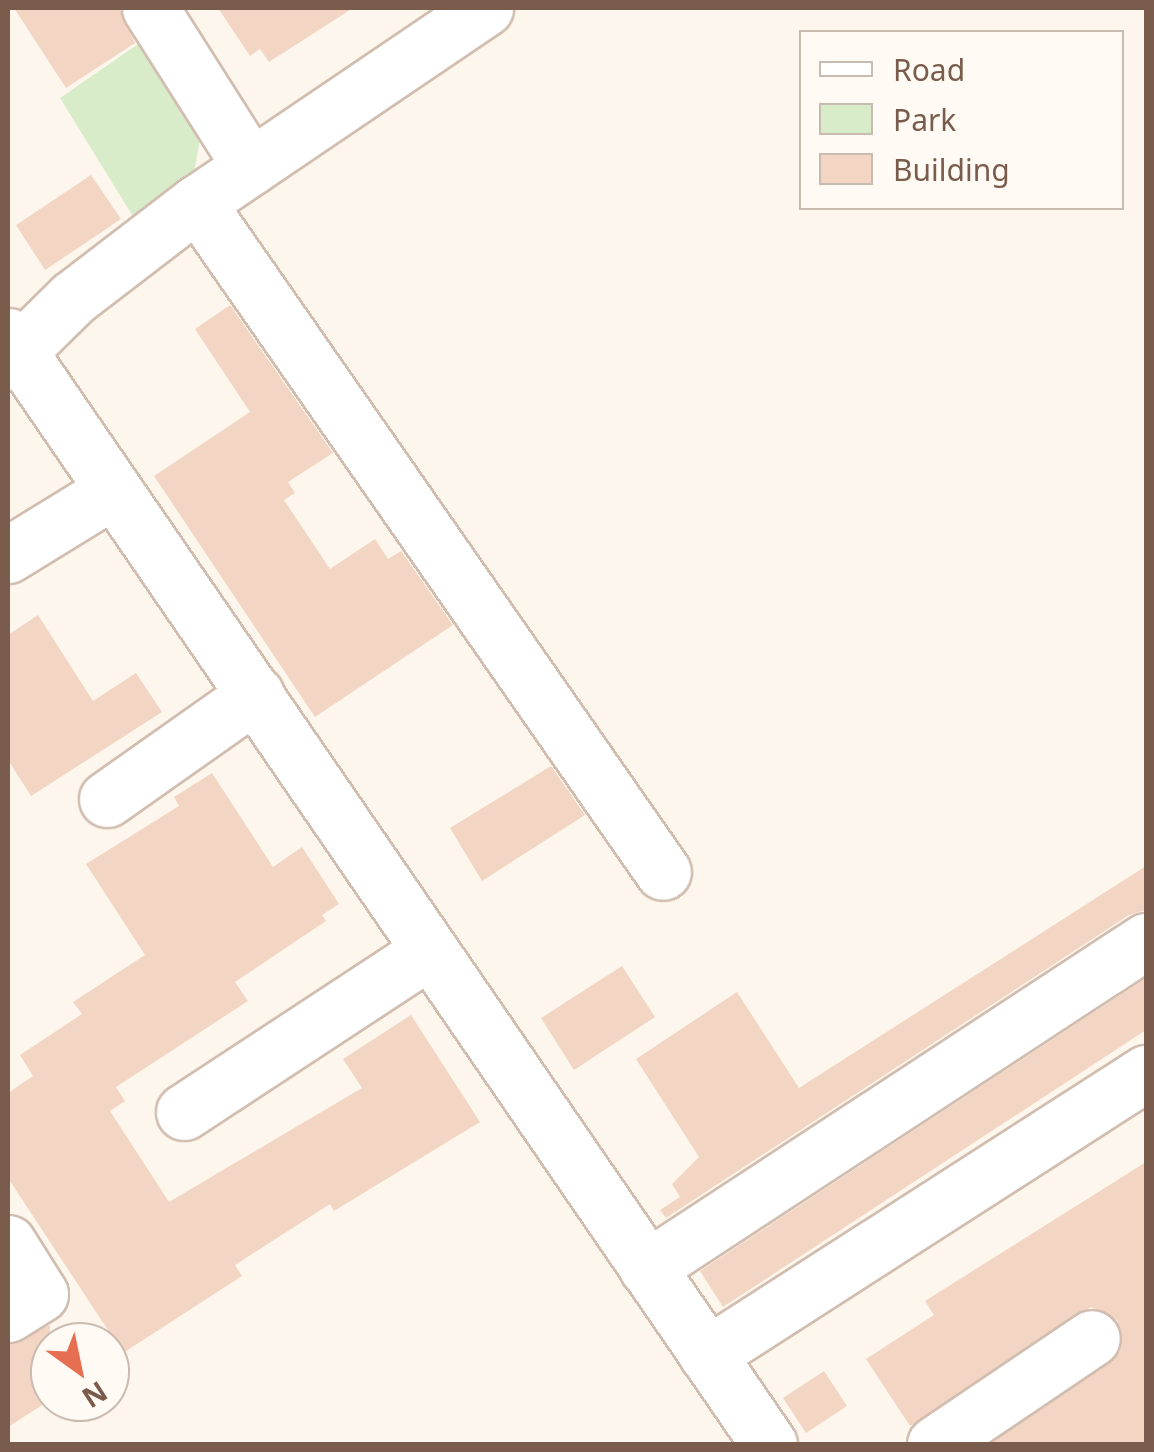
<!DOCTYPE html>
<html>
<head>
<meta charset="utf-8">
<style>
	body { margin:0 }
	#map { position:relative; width:1154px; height:1452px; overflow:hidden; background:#fdf6ec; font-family:"Noto Sans",sans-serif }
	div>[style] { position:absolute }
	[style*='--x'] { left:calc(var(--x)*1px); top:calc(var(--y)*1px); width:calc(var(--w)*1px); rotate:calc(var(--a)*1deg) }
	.green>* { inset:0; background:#d8ecc9 }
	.building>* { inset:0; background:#f3d5c3 }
	.roads { filter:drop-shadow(2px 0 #d1beb0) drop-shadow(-2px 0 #d1beb0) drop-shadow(0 2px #d1beb0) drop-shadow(0 -2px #d1beb0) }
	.street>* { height:55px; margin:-27.5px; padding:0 27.5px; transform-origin:27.5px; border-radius:27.5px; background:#fff }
	.secondary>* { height:55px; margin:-27.5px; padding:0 27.5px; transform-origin:27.5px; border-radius:27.5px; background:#fff }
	span { translate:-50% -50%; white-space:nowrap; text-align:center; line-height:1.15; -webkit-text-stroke:8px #fffaf3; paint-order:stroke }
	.frame { position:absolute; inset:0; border:10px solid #7a5c4d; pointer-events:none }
	.legend { position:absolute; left:799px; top:30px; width:325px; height:180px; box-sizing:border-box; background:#fffaf3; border:2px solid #cabbb1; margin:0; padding:12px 18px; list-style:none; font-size:30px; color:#7a5c4d }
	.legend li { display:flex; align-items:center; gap:20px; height:50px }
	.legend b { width:50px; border:2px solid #cabbb1 }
	.north { position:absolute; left:30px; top:1322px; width:100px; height:100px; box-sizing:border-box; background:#fffaf3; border:2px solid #cabbb1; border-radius:50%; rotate:147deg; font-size:28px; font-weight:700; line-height:40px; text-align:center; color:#7a5c4d }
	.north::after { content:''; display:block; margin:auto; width:35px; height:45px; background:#e76f51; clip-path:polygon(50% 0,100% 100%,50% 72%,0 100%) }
</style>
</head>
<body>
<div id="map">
	<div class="green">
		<i style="clip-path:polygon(144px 40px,201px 133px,194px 173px,134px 218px,60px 98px)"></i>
	</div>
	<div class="building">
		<i style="clip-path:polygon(14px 8px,119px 8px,135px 43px,66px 88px)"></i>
		<i style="clip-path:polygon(218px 8px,353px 8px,269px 62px,260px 49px,250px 56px)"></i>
		<i style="clip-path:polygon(91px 175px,121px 219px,45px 270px,16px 225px)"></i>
		<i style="clip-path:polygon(230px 305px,333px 453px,288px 482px,295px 493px,284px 500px,330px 569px,375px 539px,388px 559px,401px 551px,453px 625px,315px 717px,154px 476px,250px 412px,195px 329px)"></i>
		<i style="clip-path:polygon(38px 615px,93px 701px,136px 673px,162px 712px,31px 796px,8px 760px,8px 635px)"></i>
		<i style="clip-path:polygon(551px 766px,585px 815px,482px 881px,450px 828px)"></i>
		<i style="clip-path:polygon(212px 773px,273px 867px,302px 847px,339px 904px,322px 915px,326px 921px,235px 982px,248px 1001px,116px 1087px,125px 1101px,110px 1111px,169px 1202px,362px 1088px,343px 1059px,411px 1015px,480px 1122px,334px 1211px,330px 1204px,235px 1265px,242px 1276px,123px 1353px,8px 1178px,8px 1093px,33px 1076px,20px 1055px,82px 1014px,73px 1002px,145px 955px,86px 864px,179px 806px,174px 797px)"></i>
		<i style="clip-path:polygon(1146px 866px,1146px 910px,1129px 915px,666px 1218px,660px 1210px,680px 1197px,672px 1184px,699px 1157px,636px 1059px,737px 992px,799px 1088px)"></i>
		<i style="clip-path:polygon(622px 966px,655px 1017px,574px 1070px,541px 1018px)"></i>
		<i style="clip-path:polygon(1146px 978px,1146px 1030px,723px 1307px,700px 1271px)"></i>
		<i style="clip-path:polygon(1146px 1162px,1146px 1444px,990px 1444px,1120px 1352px,1118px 1321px,1091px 1307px,910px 1426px,866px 1359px,934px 1315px,925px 1301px)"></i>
		<i style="clip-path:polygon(50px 1325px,50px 1400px,8px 1427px,8px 1345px)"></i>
		<i style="clip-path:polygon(824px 1371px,847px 1406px,806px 1433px,783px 1398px)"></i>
	</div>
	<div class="roads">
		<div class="street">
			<i style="--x:150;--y:8;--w:188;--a:57.6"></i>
			<i style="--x:197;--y:203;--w:815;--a:55.14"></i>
			<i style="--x:8;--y:362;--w:91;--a:-44.6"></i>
			<i style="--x:73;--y:298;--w:156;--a:-37.5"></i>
			<i style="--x:197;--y:203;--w:348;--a:-34.1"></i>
			<i style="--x:8;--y:555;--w:122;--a:-31.6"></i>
			<i style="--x:107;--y:799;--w:182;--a:-35.2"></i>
			<i style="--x:184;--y:1112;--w:293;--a:-33.3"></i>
			<i style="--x:8;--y:1243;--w:60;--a:57.9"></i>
			<i style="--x:40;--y:1294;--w:38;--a:148"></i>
			<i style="--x:647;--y:1268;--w:597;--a:-33.24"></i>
			<i style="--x:707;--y:1355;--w:522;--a:-32.72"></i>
			<i style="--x:935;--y:1444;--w:189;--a:-34"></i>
		</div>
		<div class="secondary">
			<i style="--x:8;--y:336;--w:1344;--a:55.52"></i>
		</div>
	</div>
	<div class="frame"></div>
	<ul class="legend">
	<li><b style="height:12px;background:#fff"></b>Road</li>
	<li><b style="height:28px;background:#d8ecc9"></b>Park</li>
	<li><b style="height:28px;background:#f3d5c3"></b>Building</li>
	</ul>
	<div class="north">N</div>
</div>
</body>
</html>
